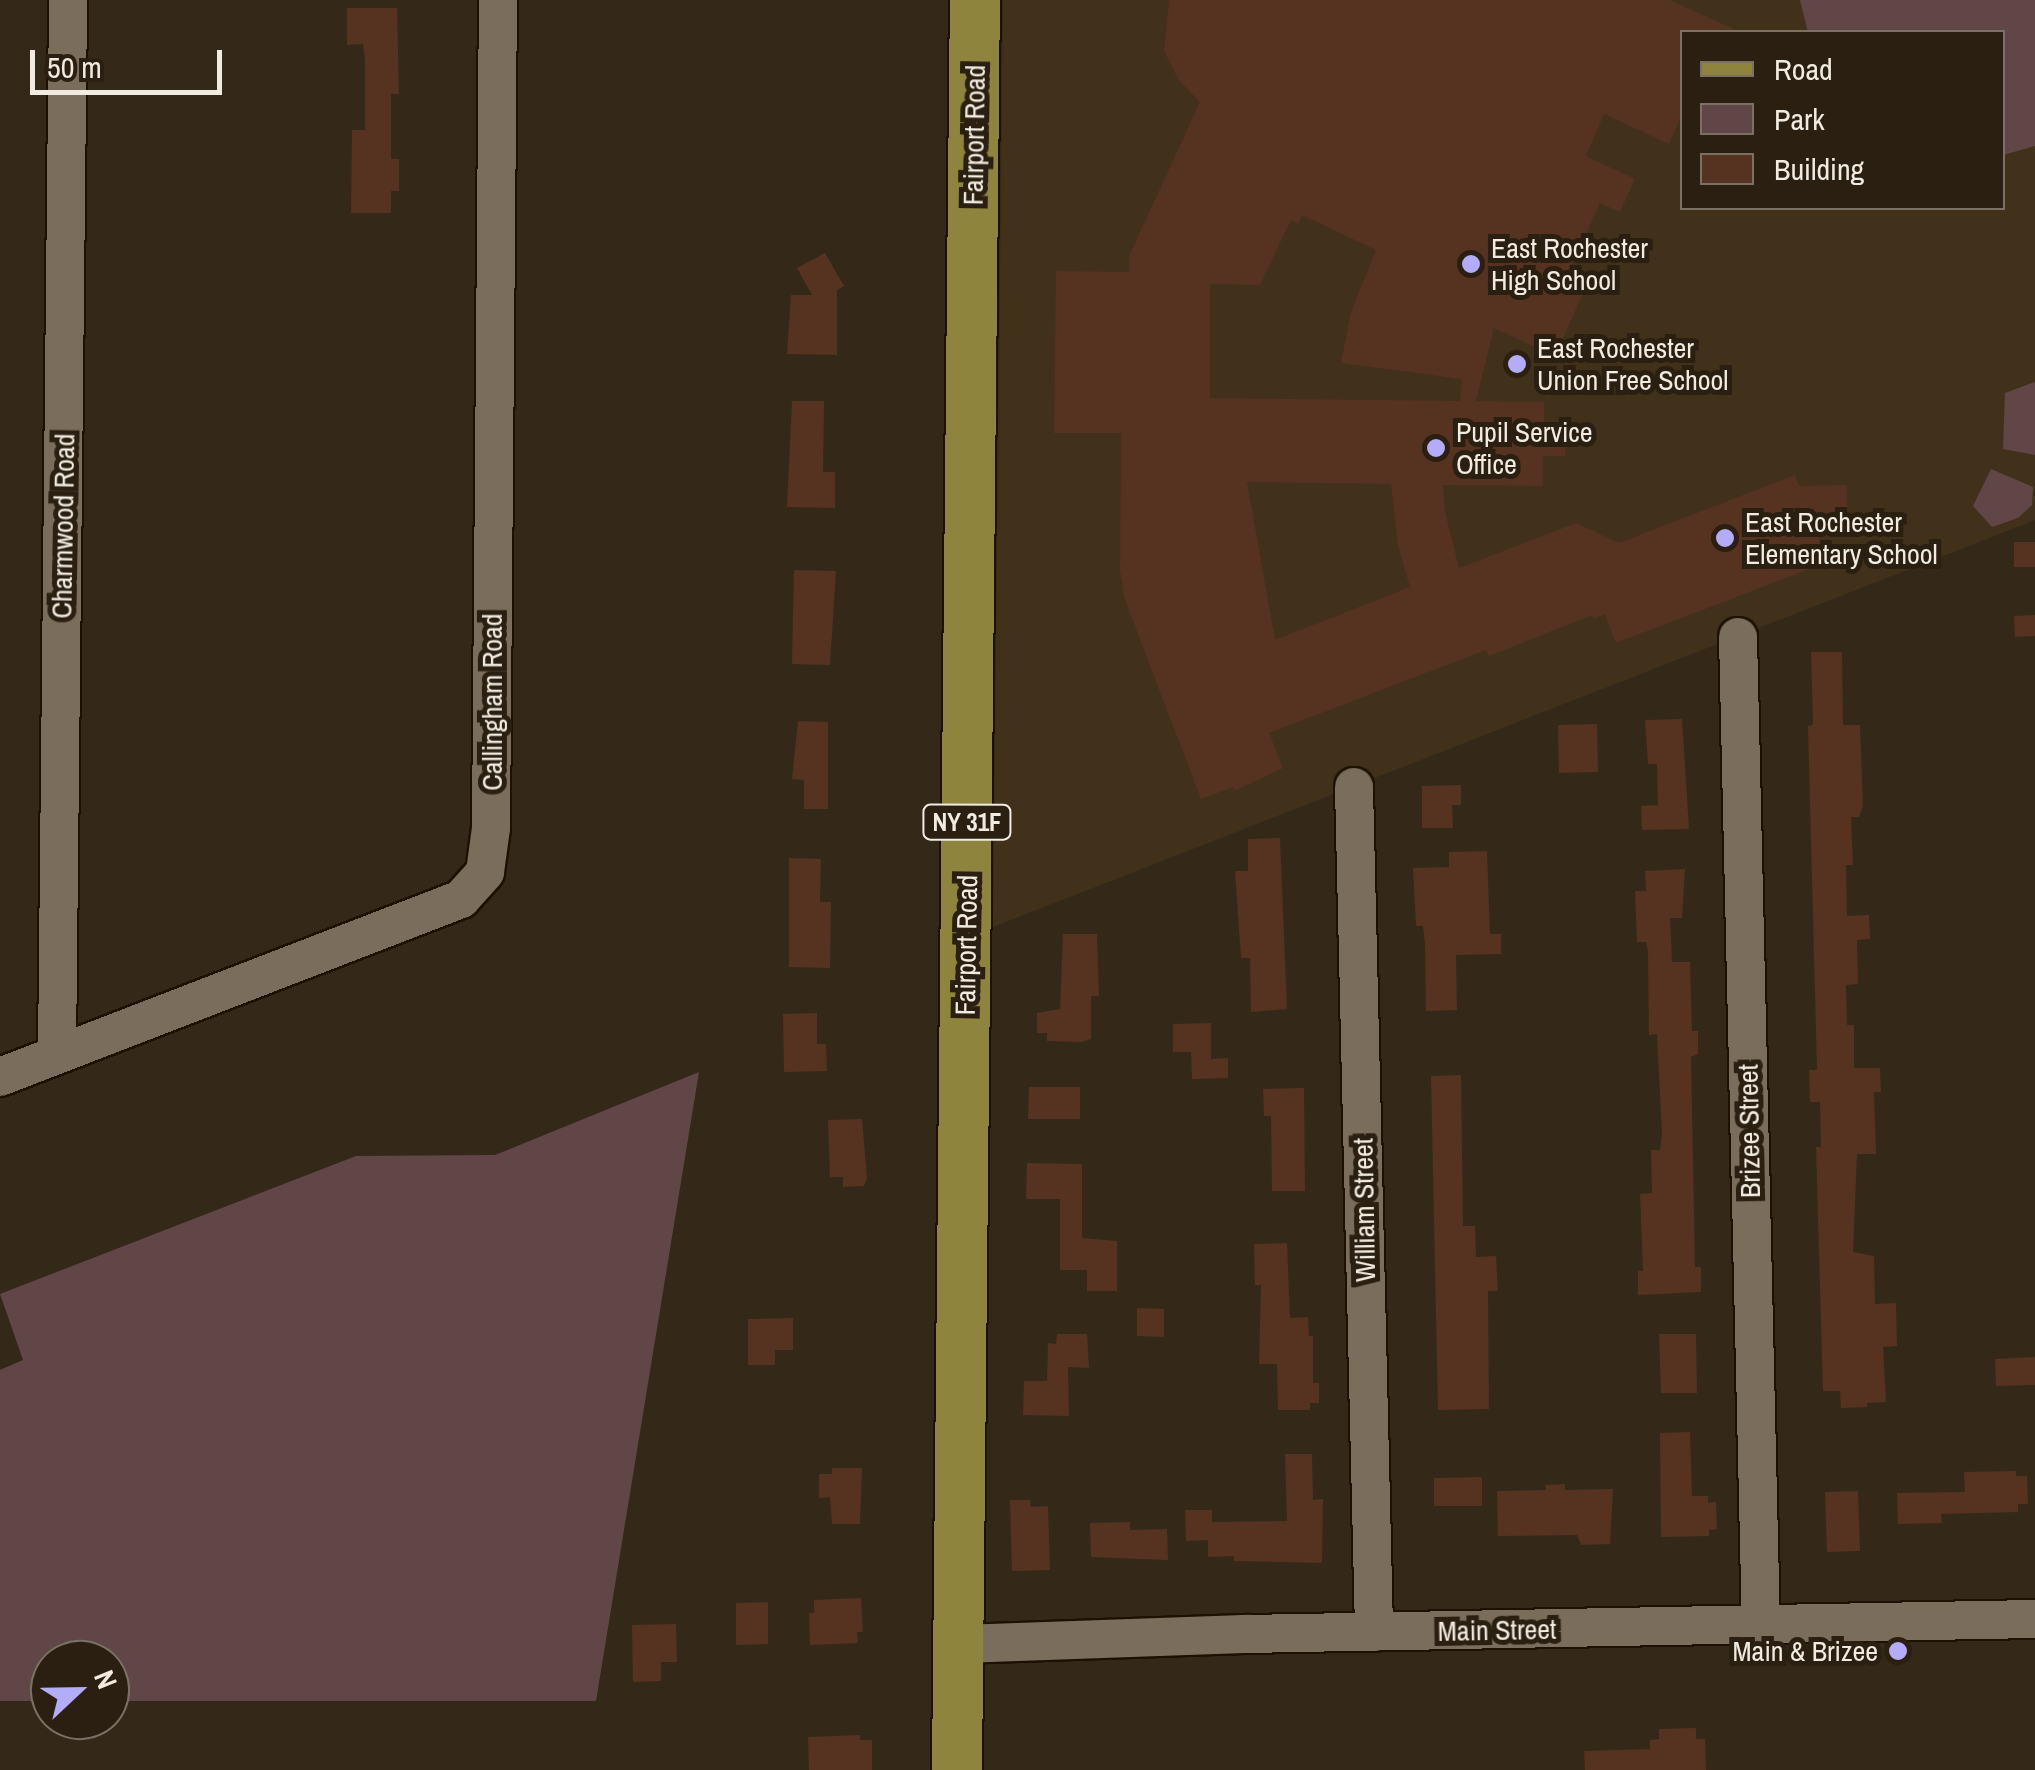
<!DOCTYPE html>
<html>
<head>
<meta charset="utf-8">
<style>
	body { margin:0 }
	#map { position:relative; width:2035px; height:1770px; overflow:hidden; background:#342919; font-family:"Archivo Narrow",sans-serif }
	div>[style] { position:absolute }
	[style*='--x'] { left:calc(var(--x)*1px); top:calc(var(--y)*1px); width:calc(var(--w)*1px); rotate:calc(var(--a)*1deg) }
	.built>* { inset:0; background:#41311b }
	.green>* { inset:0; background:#614647 }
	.building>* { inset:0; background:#563221 }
	.roads { filter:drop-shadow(2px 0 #1c1103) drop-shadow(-2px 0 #1c1103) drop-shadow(0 2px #1c1103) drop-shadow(0 -2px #1c1103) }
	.minor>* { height:38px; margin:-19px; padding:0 19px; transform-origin:19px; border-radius:19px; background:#7a6d5b }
	.major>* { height:50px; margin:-25px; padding:0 25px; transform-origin:25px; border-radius:25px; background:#8f843e }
	.dots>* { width:28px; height:28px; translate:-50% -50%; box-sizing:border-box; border:5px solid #2a1f10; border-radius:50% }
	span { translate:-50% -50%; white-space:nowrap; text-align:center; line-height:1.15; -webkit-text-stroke:10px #2a1f10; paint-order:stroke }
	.shield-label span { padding:2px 8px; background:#2a1f10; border:2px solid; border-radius:8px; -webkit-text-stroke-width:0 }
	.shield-label { font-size:25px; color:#f2ebe1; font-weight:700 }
	.street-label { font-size:28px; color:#f2ebe1 }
	.poi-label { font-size:28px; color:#f2ebe1 }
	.left { translate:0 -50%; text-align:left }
	.right { translate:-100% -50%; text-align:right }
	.legend { position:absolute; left:1680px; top:30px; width:325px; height:180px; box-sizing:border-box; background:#2a1f10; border:2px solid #7a7164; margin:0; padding:12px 18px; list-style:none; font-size:30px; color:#f2ebe1 }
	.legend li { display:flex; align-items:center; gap:20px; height:50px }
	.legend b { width:50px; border:2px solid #7a7164 }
	.north { position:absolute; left:30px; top:1640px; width:100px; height:100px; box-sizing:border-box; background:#2a1f10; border:2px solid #7a7164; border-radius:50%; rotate:68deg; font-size:28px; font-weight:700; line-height:40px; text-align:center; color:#f2ebe1 }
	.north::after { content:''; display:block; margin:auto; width:35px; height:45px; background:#b3acf9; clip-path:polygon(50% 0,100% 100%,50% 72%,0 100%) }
	.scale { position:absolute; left:30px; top:50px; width:192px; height:45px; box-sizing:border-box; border:5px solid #f2ebe1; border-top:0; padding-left:12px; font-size:30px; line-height:35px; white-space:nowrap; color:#f2ebe1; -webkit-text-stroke:8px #2a1f10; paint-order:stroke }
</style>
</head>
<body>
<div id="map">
	<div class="built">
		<i style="clip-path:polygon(evenodd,1003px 0,2035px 0,2035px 520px,993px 927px,1003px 0,1682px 32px,2002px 32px,2002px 208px,1682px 208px,1682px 32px)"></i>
	</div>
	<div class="green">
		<i style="clip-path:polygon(1800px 0,2035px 0,2035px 146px,2003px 155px,2002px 32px,1808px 32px)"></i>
		<i style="clip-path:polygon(2035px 382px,2035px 455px,2003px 449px,2005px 393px)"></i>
		<i style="clip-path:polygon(1991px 469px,2033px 487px,2032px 505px,2018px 518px,1992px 527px,1973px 506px)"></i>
		<i style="clip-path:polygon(699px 1072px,596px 1701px,110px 1701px,110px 1660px,50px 1660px,50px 1701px,0 1701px,0 1370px,23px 1360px,0 1294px,356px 1156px,495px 1155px)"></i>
	</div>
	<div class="building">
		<i style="clip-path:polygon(evenodd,1169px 0,1670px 0,1740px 32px,1682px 32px,1682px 114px,1669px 144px,1604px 114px,1586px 156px,1635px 179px,1620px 212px,1600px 203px,1564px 282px,1584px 291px,1555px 356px,1494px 328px,1476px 401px,1544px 402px,1544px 432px,1566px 432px,1565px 456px,1543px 456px,1543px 486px,1443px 485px,1445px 512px,1459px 568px,1576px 523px,1619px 543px,1795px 475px,1799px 486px,1847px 485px,1848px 532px,1817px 534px,1828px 562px,1616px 643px,1605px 614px,1593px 619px,1592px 615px,1489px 656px,1486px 650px,1269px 733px,1283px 768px,1234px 791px,1233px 787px,1201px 799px,1125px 600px,1120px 571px,1121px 433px,1054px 433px,1056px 271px,1129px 272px,1129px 256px,1200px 102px,1179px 81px,1164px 51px,1169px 0,1302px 215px,1376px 250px,1351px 312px,1341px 363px,1462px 379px,1460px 401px,1210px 398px,1210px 284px,1260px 285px,1291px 220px,1298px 224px,1302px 215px,1169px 0,1247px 482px,1391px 484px,1398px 545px,1410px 587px,1275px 640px,1247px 482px)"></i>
		<i style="clip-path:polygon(347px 8px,397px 8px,399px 94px,391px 94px,391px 159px,399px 159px,399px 191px,391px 191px,391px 213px,351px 213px,352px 130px,365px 130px,365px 60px,363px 44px,347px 45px)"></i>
		<i style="clip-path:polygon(825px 253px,844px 286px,837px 290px,837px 355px,787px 354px,791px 295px,812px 295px,797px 268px)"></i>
		<i style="clip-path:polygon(792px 401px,824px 401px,823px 472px,835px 472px,835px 508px,787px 507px)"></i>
		<i style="clip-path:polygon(2014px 542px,2035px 542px,2035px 567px,2014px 567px)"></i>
		<i style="clip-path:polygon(794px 570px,836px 571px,830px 665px,792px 664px)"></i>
		<i style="clip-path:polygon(2035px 615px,2035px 636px,2015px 637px,2014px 616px)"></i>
		<i style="clip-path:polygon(1811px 652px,1842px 652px,1843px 725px,1860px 725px,1863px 806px,1859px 817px,1851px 817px,1853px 865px,1846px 865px,1847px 916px,1869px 915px,1870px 939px,1857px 940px,1858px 984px,1846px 985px,1847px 1025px,1854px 1025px,1854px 1068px,1880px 1068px,1881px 1092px,1874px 1092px,1876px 1154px,1857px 1154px,1853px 1252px,1874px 1256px,1875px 1304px,1896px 1303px,1897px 1346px,1883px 1347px,1886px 1402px,1867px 1403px,1867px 1407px,1841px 1408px,1840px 1391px,1823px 1391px,1816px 1147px,1821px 1147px,1820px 1102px,1810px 1102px,1809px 1070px,1817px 1070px,1808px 726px,1813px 725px)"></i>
		<i style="clip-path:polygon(1682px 719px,1689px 829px,1642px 830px,1641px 806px,1658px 805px,1657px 764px,1648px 764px,1645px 720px)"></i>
		<i style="clip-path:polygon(798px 721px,828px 722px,828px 809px,804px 809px,804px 780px,792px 779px)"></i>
		<i style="clip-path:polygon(1597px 724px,1598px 772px,1559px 773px,1558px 725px)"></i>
		<i style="clip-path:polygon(1461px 785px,1461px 805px,1452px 805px,1453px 828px,1422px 828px,1422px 786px)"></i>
		<i style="clip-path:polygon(1280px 838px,1287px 1009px,1251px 1012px,1250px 958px,1241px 958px,1235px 871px,1248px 871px,1248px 839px)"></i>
		<i style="clip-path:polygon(1487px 851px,1490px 934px,1501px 934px,1501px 954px,1456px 955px,1457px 1010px,1426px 1011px,1425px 944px,1423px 926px,1416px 926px,1413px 868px,1449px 867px,1449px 852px)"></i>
		<i style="clip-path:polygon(789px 858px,821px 859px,820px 902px,831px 902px,830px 968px,789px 967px)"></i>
		<i style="clip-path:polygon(1685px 869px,1682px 918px,1670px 918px,1672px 962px,1690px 962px,1692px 1031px,1698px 1031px,1698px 1054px,1691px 1057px,1695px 1267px,1701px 1267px,1701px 1292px,1638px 1295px,1638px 1271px,1643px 1271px,1640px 1194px,1652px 1193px,1651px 1150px,1660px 1150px,1662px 1134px,1657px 1034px,1649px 1035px,1648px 951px,1646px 942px,1637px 942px,1635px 891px,1646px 891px,1645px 871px)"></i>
		<i style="clip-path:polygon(1063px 934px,1097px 934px,1099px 996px,1091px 996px,1091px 1039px,1082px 1042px,1047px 1041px,1047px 1033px,1037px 1033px,1037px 1013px,1060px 1009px)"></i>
		<i style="clip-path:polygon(817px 1013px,817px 1044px,826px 1044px,827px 1071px,784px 1072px,783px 1014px)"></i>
		<i style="clip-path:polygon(1211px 1023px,1211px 1059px,1228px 1058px,1228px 1078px,1192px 1079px,1191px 1052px,1173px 1052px,1173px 1024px)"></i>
		<i style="clip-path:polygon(1461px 1075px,1463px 1226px,1475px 1226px,1476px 1257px,1496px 1256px,1498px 1291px,1488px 1291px,1489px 1409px,1438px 1410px,1431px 1076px)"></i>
		<i style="clip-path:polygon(1029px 1087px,1080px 1087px,1080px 1119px,1028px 1119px)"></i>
		<i style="clip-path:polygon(1304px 1088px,1305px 1191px,1272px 1191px,1271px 1116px,1264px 1116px,1263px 1089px)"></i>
		<i style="clip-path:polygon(862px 1119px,867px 1178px,864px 1186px,843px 1187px,843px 1177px,830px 1177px,828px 1120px)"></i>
		<i style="clip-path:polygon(1027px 1163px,1082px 1164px,1082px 1238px,1117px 1241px,1117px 1291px,1087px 1291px,1087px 1270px,1060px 1270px,1060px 1199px,1026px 1199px)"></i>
		<i style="clip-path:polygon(1287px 1243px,1290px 1318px,1308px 1317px,1309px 1336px,1313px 1336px,1313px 1383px,1319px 1383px,1319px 1403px,1310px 1403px,1310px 1410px,1278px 1410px,1277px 1364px,1259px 1364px,1261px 1285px,1255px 1285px,1254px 1244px)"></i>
		<i style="clip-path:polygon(1137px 1308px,1164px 1309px,1164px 1337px,1137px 1336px)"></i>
		<i style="clip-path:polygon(793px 1318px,793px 1350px,775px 1350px,775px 1365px,748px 1365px,748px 1319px)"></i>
		<i style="clip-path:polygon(1057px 1334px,1087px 1334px,1089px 1368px,1068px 1367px,1069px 1416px,1023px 1415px,1024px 1381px,1047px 1381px,1048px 1343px,1056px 1344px)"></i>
		<i style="clip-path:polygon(1659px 1334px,1696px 1334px,1697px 1393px,1661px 1393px)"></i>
		<i style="clip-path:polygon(2035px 1357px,2035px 1385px,1996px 1386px,1995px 1359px)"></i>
		<i style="clip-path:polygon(1690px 1432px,1692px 1496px,1708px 1496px,1708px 1503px,1716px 1502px,1717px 1529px,1709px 1530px,1709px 1536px,1661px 1537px,1660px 1433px)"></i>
		<i style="clip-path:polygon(1285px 1454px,1312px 1454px,1313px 1500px,1323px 1499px,1322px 1563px,1234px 1561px,1234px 1556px,1208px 1557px,1208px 1540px,1186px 1541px,1185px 1510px,1212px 1510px,1212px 1522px,1287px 1521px)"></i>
		<i style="clip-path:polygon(832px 1468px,862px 1468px,860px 1524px,832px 1524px,830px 1497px,819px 1498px,819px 1474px,832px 1474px)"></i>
		<i style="clip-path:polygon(2016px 1471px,2016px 1476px,2027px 1476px,2028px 1504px,2018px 1504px,2018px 1512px,1941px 1514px,1942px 1523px,1898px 1524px,1897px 1493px,1965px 1492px,1964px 1472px)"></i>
		<i style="clip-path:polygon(1482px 1477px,1482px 1506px,1434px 1506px,1434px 1478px)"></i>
		<i style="clip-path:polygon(1565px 1484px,1565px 1490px,1613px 1489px,1610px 1544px,1581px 1545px,1577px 1535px,1498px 1536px,1497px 1491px,1546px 1490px,1545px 1485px)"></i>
		<i style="clip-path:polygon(1858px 1491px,1860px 1551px,1827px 1552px,1825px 1492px)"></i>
		<i style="clip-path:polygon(1010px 1500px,1030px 1500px,1031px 1507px,1048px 1506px,1050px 1570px,1012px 1571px)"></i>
		<i style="clip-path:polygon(1130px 1522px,1130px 1530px,1167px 1529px,1168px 1560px,1091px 1557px,1090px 1523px)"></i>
		<i style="clip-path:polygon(861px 1598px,863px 1632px,857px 1632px,858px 1643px,810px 1645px,809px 1613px,814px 1613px,814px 1600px)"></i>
		<i style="clip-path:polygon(768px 1602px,768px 1644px,736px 1645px,736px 1603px)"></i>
		<i style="clip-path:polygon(676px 1624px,677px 1662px,661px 1662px,661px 1681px,633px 1682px,632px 1625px)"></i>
		<i style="clip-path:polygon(1696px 1728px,1696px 1739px,1705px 1739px,1706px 1770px,1585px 1770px,1584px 1751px,1650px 1749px,1650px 1740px,1659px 1739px,1659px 1729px)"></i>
		<i style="clip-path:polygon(860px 1735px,860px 1740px,872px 1740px,872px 1770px,809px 1770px,808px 1737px)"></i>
	</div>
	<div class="roads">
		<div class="minor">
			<i style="--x:1738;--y:637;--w:988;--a:88.67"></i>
			<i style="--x:1354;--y:787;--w:845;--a:88.64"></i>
			<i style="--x:57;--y:1053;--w:1053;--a:-89.4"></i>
			<i style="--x:0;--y:1077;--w:494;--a:-21.1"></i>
			<i style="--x:461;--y:899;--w:36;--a:-48"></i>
			<i style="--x:485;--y:872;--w:44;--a:-82.2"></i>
			<i style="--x:491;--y:828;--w:828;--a:-89.52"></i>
			<i style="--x:959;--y:1644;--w:287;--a:-2"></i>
			<i style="--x:1246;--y:1634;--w:789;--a:-1.09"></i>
		</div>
		<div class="major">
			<i style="--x:957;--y:1770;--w:1770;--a:-89.42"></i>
		</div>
	</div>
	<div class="dots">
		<i style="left:1471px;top:264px;background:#b3acf9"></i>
		<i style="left:1517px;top:364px;background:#b3acf9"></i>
		<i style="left:1436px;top:448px;background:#b3acf9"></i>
		<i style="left:1725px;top:538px;background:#b3acf9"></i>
		<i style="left:1898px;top:1651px;background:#b3acf9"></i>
	</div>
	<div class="shield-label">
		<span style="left:967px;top:822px">NY 31F</span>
	</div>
	<div class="street-label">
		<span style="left:974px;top:135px;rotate:-89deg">Fairport Road</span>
		<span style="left:63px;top:526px;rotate:-89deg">Charmwood Road</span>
		<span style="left:492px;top:702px;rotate:-90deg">Callingham Road</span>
		<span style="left:966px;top:945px;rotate:-89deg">Fairport Road</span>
		<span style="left:1749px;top:1131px;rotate:-91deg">Brizee Street</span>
		<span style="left:1364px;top:1210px;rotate:-91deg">William Street</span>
		<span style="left:1497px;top:1630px;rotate:-1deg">Main Street</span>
	</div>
	<div class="poi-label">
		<span class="left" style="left:1491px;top:264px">East Rochester<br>High School</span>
		<span class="left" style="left:1537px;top:364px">East Rochester<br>Union Free School</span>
		<span class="left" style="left:1456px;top:448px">Pupil Service<br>Office</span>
		<span class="left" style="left:1745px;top:538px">East Rochester<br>Elementary School</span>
		<span class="right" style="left:1878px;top:1651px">Main &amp; Brizee</span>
	</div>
	<ul class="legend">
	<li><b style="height:12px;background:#8f843e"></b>Road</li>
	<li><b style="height:28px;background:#614647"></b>Park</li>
	<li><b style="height:28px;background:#563221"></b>Building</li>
	</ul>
	<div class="north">N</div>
	<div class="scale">50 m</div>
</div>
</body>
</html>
